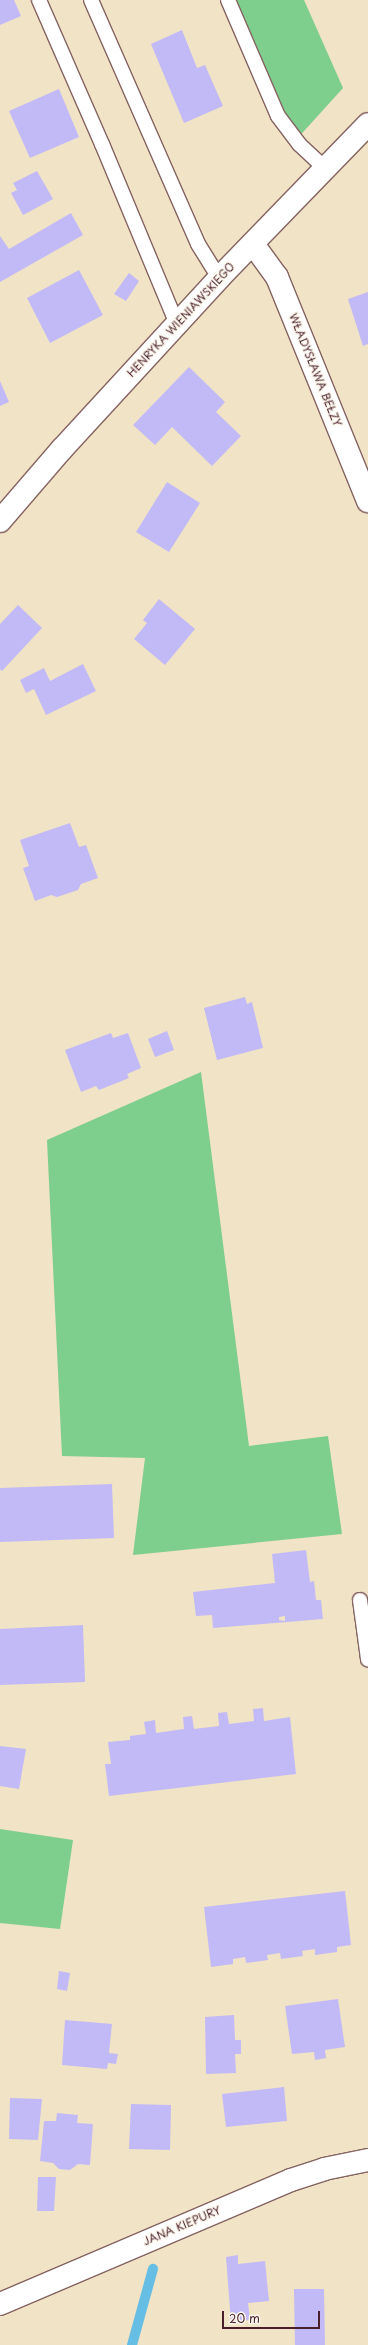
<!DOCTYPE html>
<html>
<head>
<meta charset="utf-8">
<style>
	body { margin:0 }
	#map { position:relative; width:368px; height:2345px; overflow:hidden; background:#f1e3c6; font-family:"Playpen Sans",sans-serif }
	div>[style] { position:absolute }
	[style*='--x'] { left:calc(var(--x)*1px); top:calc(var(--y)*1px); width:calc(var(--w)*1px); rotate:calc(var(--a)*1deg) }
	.green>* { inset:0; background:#7ece8e }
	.stream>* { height:10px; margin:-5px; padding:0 5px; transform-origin:5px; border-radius:5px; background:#67bee4 }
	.building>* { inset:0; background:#c2baf6 }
	.roads { filter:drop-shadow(1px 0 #846461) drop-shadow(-1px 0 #846461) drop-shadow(0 1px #846461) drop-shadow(0 -1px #846461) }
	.service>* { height:14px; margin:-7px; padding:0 7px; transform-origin:7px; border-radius:7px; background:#fff }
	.minor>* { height:22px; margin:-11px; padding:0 11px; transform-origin:11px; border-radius:11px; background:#fff }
	.tertiary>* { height:22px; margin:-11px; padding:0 11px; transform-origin:11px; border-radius:11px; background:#fff }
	span { translate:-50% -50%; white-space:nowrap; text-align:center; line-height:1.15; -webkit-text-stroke:3px #fbf7ec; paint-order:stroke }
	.street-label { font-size:11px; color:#4a1f2b }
	.scale { position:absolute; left:222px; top:2311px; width:98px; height:18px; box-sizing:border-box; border:2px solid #4a1f2b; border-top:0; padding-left:5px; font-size:12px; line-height:14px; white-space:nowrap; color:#4a1f2b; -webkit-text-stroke:3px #fbf7ec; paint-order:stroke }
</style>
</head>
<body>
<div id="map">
	<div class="green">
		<i style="clip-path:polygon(235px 0,304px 0,343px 88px,295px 141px)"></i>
		<i style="clip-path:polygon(201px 1072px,249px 1446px,328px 1436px,342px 1534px,133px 1555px,145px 1458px,62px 1456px,47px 1140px)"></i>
		<i style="clip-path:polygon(0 1829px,73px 1840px,60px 1929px,0 1923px)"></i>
	</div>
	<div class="stream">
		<i style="--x:132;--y:2345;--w:79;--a:-74.6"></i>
	</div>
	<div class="building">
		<i style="clip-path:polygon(0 0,14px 0,21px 16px,0 25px)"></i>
		<i style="clip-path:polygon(182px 30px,197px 68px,205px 65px,223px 106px,184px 123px,151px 44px)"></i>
		<i style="clip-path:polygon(59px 89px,79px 137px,30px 158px,9px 111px)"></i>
		<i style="clip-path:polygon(37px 171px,53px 199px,23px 215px,11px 193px,17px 190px,13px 183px)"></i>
		<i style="clip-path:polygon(71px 213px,83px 235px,0 282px,0 236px,9px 249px)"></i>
		<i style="clip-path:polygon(79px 270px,103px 315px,50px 343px,27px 298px)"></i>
		<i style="clip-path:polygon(129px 273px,139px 281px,126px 301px,114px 294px)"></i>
		<i style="clip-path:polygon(368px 292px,368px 344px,363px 346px,348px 299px)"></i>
		<i style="clip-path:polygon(189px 367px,225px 402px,216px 412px,241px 436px,212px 466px,172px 427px,155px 445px,133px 425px)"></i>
		<i style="clip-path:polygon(0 381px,9px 402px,0 406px)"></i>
		<i style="clip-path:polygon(167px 482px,200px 503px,169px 552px,136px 532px)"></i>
		<i style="clip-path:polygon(159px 599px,195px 629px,165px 665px,134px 639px,147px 623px,143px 620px)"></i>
		<i style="clip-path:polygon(18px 605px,42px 628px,2px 671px,0 669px,0 624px)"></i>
		<i style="clip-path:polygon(83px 664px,96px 691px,46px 715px,34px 689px,26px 693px,20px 680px,44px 668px,50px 681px)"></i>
		<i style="clip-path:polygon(70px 823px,79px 847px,86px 845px,98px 878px,81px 884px,78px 890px,57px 897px,51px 895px,35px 901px,23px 868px,29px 866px,20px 840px)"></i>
		<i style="clip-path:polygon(245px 997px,247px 1004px,252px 1002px,263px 1048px,217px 1060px,204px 1008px)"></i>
		<i style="clip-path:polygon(167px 1031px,174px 1050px,155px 1057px,148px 1039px)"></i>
		<i style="clip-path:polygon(111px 1033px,113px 1038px,128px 1033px,141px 1068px,127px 1074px,129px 1078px,99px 1090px,96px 1086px,81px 1092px,65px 1050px)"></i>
		<i style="clip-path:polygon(112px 1484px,114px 1538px,0 1542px,0 1488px)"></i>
		<i style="clip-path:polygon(evenodd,306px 1550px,310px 1582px,314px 1581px,316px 1600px,321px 1600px,323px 1619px,213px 1628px,212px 1615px,196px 1616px,193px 1592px,275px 1583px,272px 1554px,306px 1550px,285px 1616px,285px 1621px,279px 1620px,279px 1617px,285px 1616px)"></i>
		<i style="clip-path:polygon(83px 1625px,85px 1682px,0 1685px,0 1629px)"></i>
		<i style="clip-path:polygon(263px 1708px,264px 1721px,290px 1717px,296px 1774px,109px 1796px,105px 1764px,111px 1764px,108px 1742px,130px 1740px,130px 1736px,146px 1734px,144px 1722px,155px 1720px,156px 1733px,184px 1729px,183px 1717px,192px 1716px,194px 1729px,219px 1726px,218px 1713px,227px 1712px,229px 1724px,254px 1721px,253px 1709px)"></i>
		<i style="clip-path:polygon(0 1746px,26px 1749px,19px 1789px,0 1786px)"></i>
		<i style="clip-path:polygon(345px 1891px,351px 1945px,337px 1947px,337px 1952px,315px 1955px,315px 1949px,302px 1951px,303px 1956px,281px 1959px,280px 1953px,267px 1955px,268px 1960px,246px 1963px,245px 1957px,233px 1959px,233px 1964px,211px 1967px,204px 1907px)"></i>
		<i style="clip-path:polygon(59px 1971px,70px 1973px,67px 1991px,57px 1989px)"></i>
		<i style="clip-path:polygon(338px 1999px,345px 2047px,325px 2050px,326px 2058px,315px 2060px,314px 2052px,292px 2054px,285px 2006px)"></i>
		<i style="clip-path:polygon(234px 2015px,235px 2040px,241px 2040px,241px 2054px,235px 2054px,236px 2073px,206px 2074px,205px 2017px)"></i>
		<i style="clip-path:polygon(65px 2020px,112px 2024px,109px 2053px,118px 2054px,116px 2064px,108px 2063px,107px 2069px,62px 2065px)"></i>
		<i style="clip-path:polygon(284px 2087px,287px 2121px,226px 2127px,222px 2094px)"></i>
		<i style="clip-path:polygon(10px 2098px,42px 2099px,38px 2140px,9px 2139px)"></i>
		<i style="clip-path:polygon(131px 2104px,171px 2105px,170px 2150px,129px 2149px)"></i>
		<i style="clip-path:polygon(57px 2113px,78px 2115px,77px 2123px,93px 2124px,90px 2165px,78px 2164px,70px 2170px,59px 2169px,53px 2163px,40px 2161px,44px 2121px,56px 2121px)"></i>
		<i style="clip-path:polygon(38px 2177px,56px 2177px,54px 2211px,37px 2211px)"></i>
		<i style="clip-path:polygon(238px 2255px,238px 2264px,265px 2261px,269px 2301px,248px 2303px,250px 2320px,231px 2322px,226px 2257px)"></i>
		<i style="clip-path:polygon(294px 2289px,324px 2289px,325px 2345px,295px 2345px)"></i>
	</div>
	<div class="roads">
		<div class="service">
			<i style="--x:39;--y:0;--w:157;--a:66.4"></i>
			<i style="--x:102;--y:144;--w:195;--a:67.4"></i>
			<i style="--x:91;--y:0;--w:266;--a:66.3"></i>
			<i style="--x:198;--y:244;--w:40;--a:58"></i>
			<i style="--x:228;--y:0;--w:126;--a:66.7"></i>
			<i style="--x:278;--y:116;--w:36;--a:53"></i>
			<i style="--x:300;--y:145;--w:35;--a:43"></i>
			<i style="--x:360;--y:1600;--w:60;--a:82.3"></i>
		</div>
		<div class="minor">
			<i style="--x:253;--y:244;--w:41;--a:54"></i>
			<i style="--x:277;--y:277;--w:242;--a:67.9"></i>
		</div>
		<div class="tertiary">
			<i style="--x:0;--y:521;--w:95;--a:-49.3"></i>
			<i style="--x:62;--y:449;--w:232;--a:-47.4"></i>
			<i style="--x:219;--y:278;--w:214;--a:-45.9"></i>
			<i style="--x:0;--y:2304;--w:316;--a:-23.1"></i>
			<i style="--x:291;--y:2180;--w:35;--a:-18"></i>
			<i style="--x:324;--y:2169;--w:45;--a:-11.6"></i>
		</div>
	</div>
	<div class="street-label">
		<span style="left:181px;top:320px;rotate:-47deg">HENRYKA WIENIAWSKIEGO</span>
		<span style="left:315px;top:370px;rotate:68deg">WŁADYSŁAWA BEŁZY</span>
		<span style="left:182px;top:2226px;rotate:-23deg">JANA KIEPURY</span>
	</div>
	<div class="scale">20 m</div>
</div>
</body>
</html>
